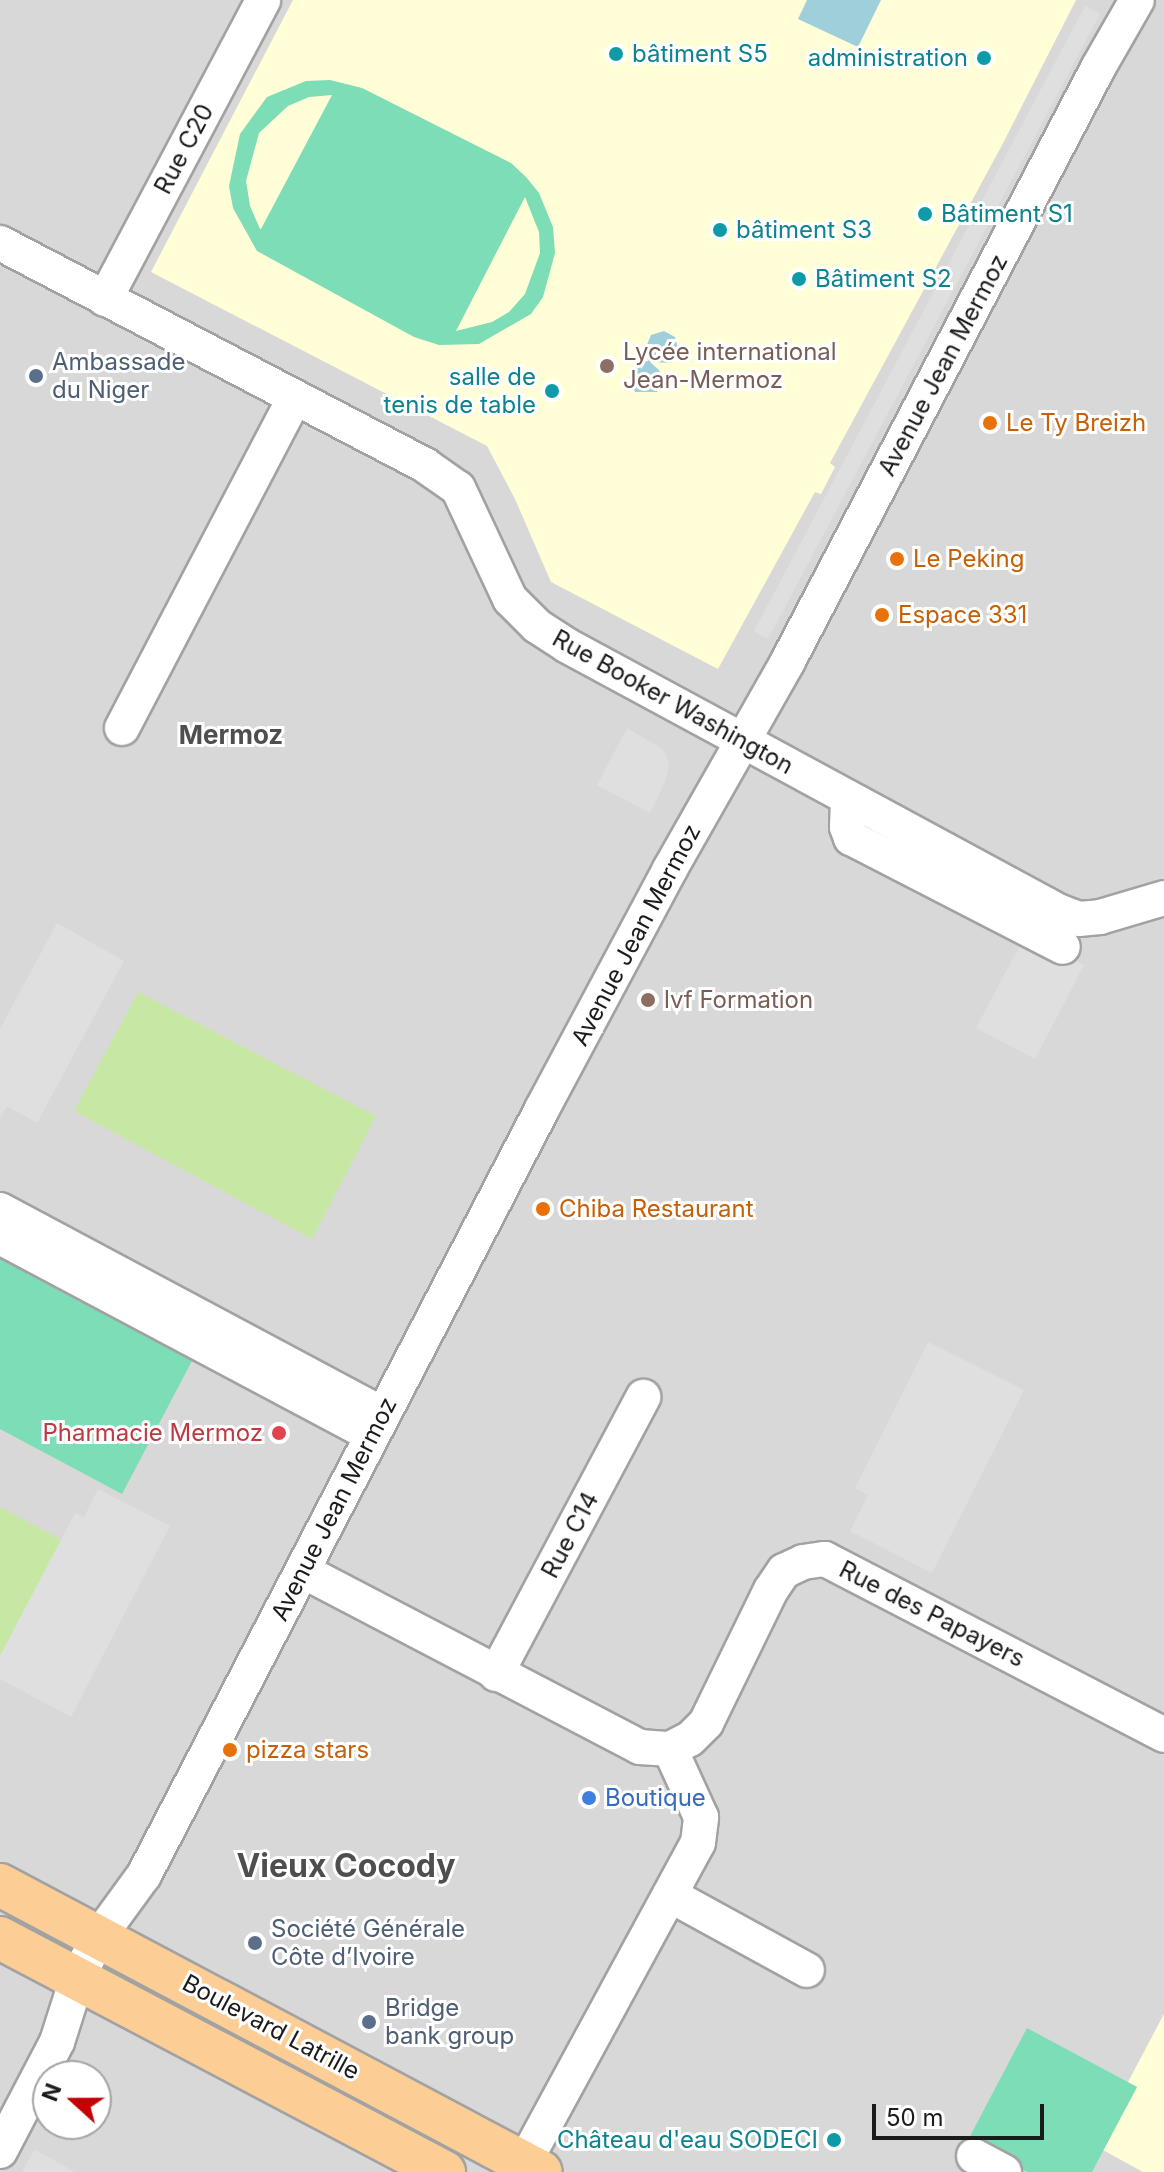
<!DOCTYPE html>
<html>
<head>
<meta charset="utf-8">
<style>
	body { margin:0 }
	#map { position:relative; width:1164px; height:2172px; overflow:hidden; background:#ede8e0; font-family:Inter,sans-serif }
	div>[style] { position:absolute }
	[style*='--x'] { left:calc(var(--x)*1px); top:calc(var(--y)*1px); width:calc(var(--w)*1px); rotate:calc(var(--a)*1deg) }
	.residential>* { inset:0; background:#d9d8d8 }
	.education>* { inset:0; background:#fffed7 }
	.grass>* { inset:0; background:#c7e8a4 }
	.pitch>* { inset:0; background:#7cddb6 }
	.parking>* { inset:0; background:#dfdfdf }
	.water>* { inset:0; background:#9fcfdb }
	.roads { filter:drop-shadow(2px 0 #a2a2a2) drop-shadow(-2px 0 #a2a2a2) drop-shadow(0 2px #a2a2a2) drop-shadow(0 -2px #a2a2a2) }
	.minor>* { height:34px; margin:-17px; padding:0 17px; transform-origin:17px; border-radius:17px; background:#fff }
	.major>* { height:42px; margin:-21px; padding:0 21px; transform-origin:21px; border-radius:21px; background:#fcce96 }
	.dots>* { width:22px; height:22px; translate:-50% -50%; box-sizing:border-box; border:4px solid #fff; border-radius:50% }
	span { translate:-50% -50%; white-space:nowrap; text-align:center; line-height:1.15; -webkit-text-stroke:6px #fff; paint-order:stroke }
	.culture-label { font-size:24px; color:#0d838f }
	.left { translate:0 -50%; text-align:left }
	.right { translate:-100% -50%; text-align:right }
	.street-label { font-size:24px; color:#1b1b1b }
	.education-label { font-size:24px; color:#785e54 }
	.service-label { font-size:24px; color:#4e5e75 }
	.food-label { font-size:24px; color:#c56008 }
	.health-label { font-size:24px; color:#be3a42 }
	.shop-label { font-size:24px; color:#366cbe }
	.neighbourhood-label { font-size:26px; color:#4e4e4e; font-weight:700 }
	.district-label { font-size:32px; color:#4e4e4e; font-weight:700 }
	.north { position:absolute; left:32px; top:2060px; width:80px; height:80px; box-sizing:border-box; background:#fff; border:2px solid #a4a4a4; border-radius:50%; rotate:291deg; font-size:22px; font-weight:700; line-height:32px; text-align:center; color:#1b1b1b }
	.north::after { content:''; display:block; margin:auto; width:28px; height:36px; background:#c60003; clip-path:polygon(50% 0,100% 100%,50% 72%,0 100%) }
	.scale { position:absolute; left:872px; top:2104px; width:172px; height:36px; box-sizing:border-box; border:4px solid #1b1b1b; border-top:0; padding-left:10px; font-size:24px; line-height:28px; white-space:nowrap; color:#1b1b1b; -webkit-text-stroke:6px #fff; paint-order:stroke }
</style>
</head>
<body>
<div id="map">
	<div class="residential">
		<i style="clip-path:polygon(evenodd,0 0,1164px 0,1164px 2172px,0 2172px,0 0,48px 2076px,96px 2076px,96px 2124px,48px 2124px,48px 2076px)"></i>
	</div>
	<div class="education">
		<i style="clip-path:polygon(293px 0,1076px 0,1001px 147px,830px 463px,835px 467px,821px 494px,815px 492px,718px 669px,551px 582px,515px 499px,487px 446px,151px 272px)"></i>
		<i style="clip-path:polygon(1164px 2014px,1164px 2172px,1143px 2172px,1103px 2150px,1137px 2087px,1128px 2082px)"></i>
	</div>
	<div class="grass">
		<i style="clip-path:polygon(138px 992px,376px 1116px,312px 1239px,74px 1111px)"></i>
		<i style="clip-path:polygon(0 1507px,62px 1540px,0 1656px)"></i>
	</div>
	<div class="pitch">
		<i style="clip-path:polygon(evenodd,330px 80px,362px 88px,511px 163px,526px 177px,539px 193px,553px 227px,555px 253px,543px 297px,531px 314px,479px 344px,439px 345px,414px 337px,257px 251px,233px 208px,229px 186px,240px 134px,267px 97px,306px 81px,330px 80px,332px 95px,261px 229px,260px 229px,250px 206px,246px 181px,259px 133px,288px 106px,309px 97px,332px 95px,330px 80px,525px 197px,539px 232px,540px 253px,525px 294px,509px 312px,492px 322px,456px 331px,525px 197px)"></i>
		<i style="clip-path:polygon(0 1257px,193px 1359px,122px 1494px,0 1429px)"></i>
		<i style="clip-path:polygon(1027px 2028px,1137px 2087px,1092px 2172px,1027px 2172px,968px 2140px)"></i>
	</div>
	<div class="parking">
		<i style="clip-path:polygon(1085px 6px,1100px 14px,768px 639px,754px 631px)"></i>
		<i style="clip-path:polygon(627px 728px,663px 749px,669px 763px,666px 780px,650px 813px,597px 785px)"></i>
		<i style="clip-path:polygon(57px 923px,124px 961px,37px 1123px,7px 1106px,0 1119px,0 1029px)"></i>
		<i style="clip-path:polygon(1026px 934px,1084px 965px,1035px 1059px,976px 1028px)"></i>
		<i style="clip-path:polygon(928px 1342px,1024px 1390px,932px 1573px,850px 1531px,868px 1495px,855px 1488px)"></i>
		<i style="clip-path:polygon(98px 1489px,170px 1526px,71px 1717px,0 1679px,0 1656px,75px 1513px,84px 1517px)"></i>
		<i style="clip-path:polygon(34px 2150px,52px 2159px,75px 2172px,22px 2172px)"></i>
	</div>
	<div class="water">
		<i style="clip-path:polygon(807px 0,881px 0,858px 47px,798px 19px)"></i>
		<i style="clip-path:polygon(664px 331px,675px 337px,679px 353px,672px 363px,650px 362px,659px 370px,665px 385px,657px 392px,635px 392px,629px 377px,639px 363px,648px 361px,646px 347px,651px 335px)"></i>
	</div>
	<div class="roads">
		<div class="minor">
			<i style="--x:0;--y:243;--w:481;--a:27.6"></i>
			<i style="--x:426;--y:466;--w:39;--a:35"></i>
			<i style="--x:458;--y:488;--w:123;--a:64.9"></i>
			<i style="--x:510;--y:599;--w:38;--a:45"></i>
			<i style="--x:537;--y:626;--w:35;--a:33"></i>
			<i style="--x:566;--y:645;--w:559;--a:28.4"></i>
			<i style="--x:1058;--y:911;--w:22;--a:21"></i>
			<i style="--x:1079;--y:919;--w:21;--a:-5"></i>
			<i style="--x:1100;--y:917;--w:67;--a:-16.5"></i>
			<i style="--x:105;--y:299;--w:338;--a:-62.1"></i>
			<i style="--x:122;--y:728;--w:373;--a:-62.4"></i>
			<i style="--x:848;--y:798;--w:29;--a:92"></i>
			<i style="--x:847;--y:827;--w:12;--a:70"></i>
			<i style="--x:851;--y:838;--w:238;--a:27.2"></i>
			<i style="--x:0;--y:1210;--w:433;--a:28.1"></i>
			<i style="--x:0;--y:1237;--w:411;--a:28"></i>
			<i style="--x:303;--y:1571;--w:380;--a:27.6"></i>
			<i style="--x:640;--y:1747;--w:30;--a:4"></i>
			<i style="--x:670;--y:1749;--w:22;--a:-27"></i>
			<i style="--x:690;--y:1739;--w:23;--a:-45"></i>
			<i style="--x:706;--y:1723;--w:148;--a:-64"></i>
			<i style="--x:771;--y:1590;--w:23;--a:-56"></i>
			<i style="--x:784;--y:1571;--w:21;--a:-25"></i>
			<i style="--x:803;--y:1562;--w:22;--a:-8"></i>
			<i style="--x:825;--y:1559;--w:382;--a:27.4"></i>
			<i style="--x:496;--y:1674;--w:314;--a:-62"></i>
			<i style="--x:670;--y:1895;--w:156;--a:28.7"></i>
			<i style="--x:0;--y:2151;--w:123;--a:-62.4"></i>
			<i style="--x:57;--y:2042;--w:66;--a:-72.4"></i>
			<i style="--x:77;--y:1979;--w:46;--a:-62.9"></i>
			<i style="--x:98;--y:1938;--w:78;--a:-53.9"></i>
			<i style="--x:144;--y:1875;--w:863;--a:-62.54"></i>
			<i style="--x:542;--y:1109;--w:272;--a:-61.9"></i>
			<i style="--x:670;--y:869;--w:239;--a:-60.4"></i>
			<i style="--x:788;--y:661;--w:669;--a:-62.4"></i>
			<i style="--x:1098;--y:68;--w:78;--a:-60.2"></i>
			<i style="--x:974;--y:2156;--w:34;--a:28"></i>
			<i style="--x:524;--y:2163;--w:364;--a:-61.5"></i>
			<i style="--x:698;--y:1843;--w:26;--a:-83"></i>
			<i style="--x:701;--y:1817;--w:75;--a:-114.5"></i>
		</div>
		<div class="major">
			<i style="--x:0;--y:1885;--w:612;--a:27.95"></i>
			<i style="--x:0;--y:1938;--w:502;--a:27.79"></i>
		</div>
	</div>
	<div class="dots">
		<i style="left:616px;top:54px;background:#0f9aa8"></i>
		<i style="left:984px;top:58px;background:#0f9aa8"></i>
		<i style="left:925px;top:214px;background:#0f9aa8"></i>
		<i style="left:720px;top:230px;background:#0f9aa8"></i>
		<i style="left:799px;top:279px;background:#0f9aa8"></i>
		<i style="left:607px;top:366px;background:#8d6e63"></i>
		<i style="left:36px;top:376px;background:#5c6f8a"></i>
		<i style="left:552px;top:391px;background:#0f9aa8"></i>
		<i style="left:990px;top:423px;background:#e8710a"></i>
		<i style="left:897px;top:559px;background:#e8710a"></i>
		<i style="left:882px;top:615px;background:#e8710a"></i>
		<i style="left:648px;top:1000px;background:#8d6e63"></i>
		<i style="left:543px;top:1209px;background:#e8710a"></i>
		<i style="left:279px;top:1433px;background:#e0444e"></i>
		<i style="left:230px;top:1750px;background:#e8710a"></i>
		<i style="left:589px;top:1798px;background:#3f7fe0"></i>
		<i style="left:255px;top:1943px;background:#5c6f8a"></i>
		<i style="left:369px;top:2022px;background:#5c6f8a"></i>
		<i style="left:834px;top:2140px;background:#0f9aa8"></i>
	</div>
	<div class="culture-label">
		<span class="left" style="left:632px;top:54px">bâtiment S5</span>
		<span class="right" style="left:968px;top:58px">administration</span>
		<span class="left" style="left:941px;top:214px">Bâtiment S1</span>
		<span class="left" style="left:736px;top:230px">bâtiment S3</span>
		<span class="left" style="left:815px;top:279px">Bâtiment S2</span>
		<span class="right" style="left:536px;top:391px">salle de<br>tenis de table</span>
		<span class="right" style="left:818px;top:2140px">Château d'eau SODECI</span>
	</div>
	<div class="street-label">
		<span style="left:184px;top:149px;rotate:-62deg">Rue C20</span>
		<span style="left:943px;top:365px;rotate:-62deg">Avenue Jean Mermoz</span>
		<span style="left:673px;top:702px;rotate:29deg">Rue Booker Washington</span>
		<span style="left:636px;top:935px;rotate:-62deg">Avenue Jean Mermoz</span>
		<span style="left:334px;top:1509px;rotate:-63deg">Avenue Jean Mermoz</span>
		<span style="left:570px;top:1535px;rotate:-62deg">Rue C14</span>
		<span style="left:932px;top:1614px;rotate:27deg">Rue des Papayers</span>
		<span style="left:271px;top:2027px;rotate:28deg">Boulevard Latrille</span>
	</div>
	<div class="education-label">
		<span class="left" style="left:623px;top:366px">Lycée international<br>Jean-Mermoz</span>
		<span class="left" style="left:664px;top:1000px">lvf Formation</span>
	</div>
	<div class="service-label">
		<span class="left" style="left:52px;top:376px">Ambassade<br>du Niger</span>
		<span class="left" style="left:271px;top:1943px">Société Générale<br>Côte d’Ivoire</span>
		<span class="left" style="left:385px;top:2022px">Bridge<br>bank group</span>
	</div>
	<div class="food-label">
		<span class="left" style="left:1006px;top:423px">Le Ty Breizh</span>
		<span class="left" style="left:913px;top:559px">Le Peking</span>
		<span class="left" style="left:898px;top:615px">Espace 331</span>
		<span class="left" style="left:559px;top:1209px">Chiba Restaurant</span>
		<span class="left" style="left:246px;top:1750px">pizza stars</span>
	</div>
	<div class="health-label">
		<span class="right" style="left:263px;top:1433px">Pharmacie Mermoz</span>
	</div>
	<div class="shop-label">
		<span class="left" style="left:605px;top:1798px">Boutique</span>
	</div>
	<div class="neighbourhood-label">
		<span style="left:231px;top:735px">Mermoz</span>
	</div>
	<div class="district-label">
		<span style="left:346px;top:1866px">Vieux Cocody</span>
	</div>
	<div class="north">N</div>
	<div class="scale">50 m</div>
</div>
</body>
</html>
